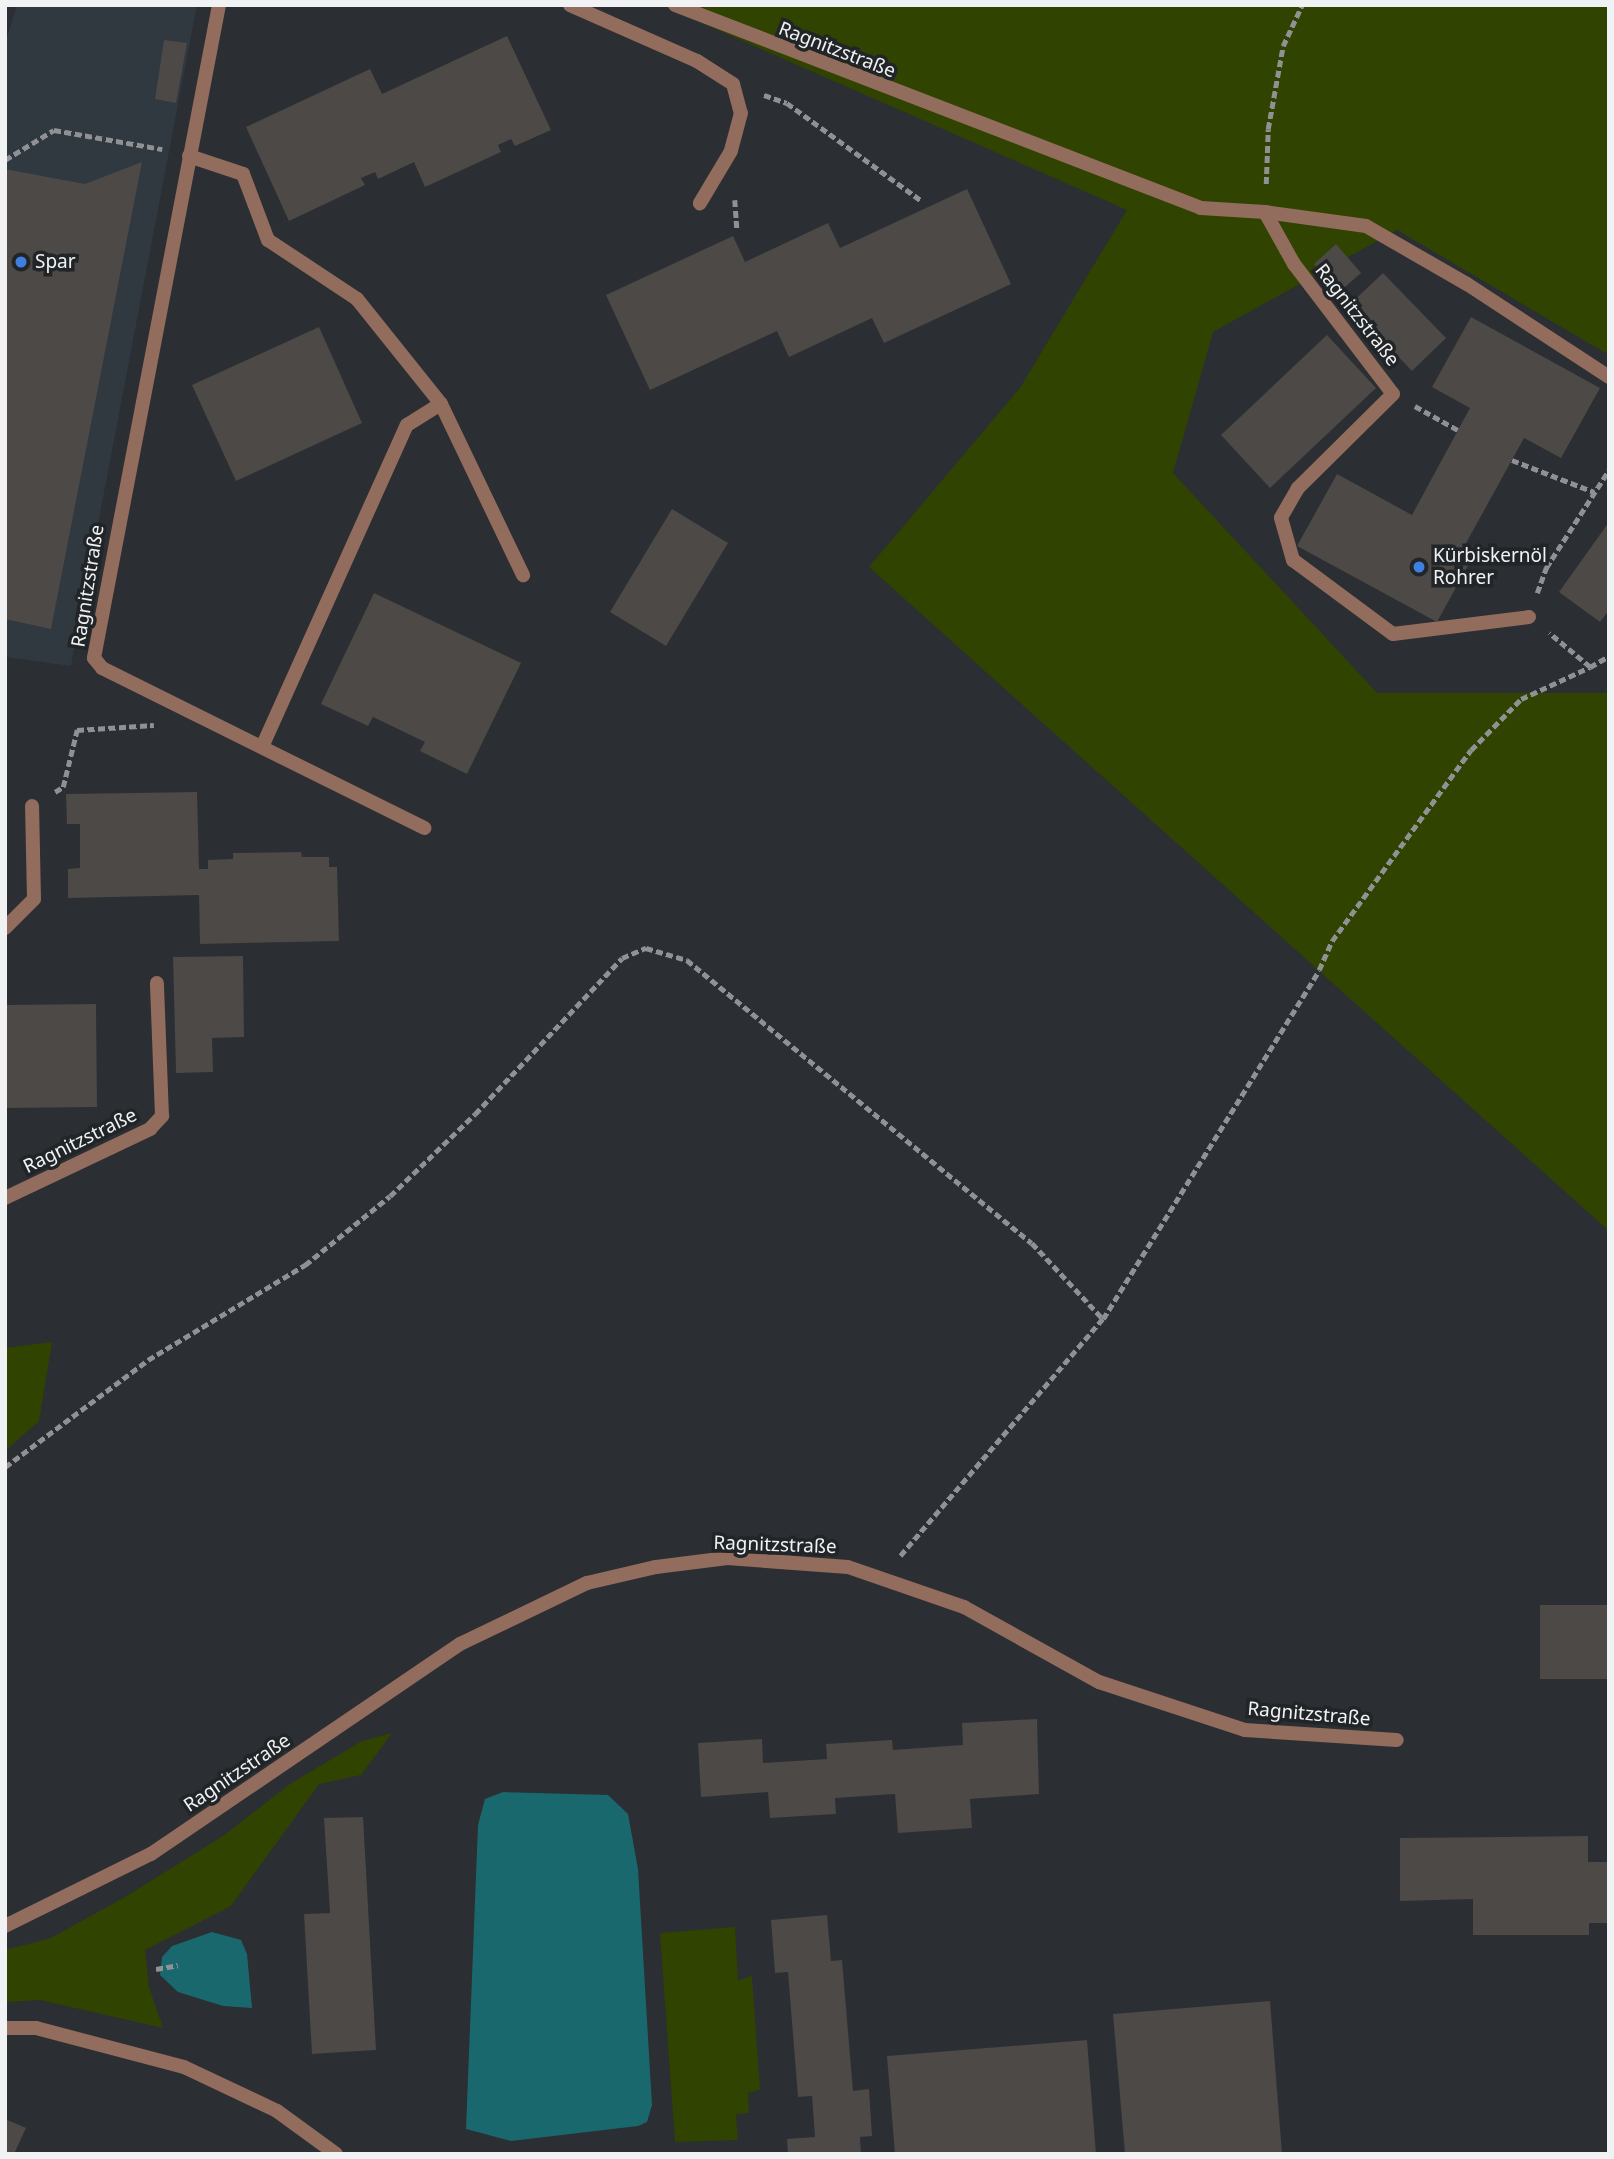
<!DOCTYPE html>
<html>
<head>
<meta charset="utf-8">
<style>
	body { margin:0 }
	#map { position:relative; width:1614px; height:2159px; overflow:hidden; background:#2b2e32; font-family:"Noto Sans",sans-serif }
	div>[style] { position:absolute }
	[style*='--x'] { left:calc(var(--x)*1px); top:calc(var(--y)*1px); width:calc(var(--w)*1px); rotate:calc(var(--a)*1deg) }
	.built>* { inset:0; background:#303840 }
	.green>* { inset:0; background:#304300 }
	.water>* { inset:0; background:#19686e }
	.building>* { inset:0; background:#4c4946 }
	.path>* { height:4.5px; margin-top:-2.25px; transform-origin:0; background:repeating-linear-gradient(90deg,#8f9194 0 7px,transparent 0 10.5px) }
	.lane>* { height:14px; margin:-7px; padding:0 7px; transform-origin:7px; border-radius:7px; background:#926c5c }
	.street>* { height:14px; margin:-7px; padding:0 7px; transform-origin:7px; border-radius:7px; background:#926c5c }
	.dots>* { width:19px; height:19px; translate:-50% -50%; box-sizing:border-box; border:4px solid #222528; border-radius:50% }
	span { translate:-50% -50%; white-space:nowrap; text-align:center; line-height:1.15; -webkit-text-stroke:7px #222528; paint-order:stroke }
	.street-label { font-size:19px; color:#f0f2f4 }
	.poi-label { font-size:19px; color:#f0f2f4 }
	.left { translate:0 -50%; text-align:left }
	.frame { position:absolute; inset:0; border:7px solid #f0f2f4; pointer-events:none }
</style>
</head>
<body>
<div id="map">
	<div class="built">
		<i style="clip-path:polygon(17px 5px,197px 5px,71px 666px,5px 657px,5px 44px)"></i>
	</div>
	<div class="green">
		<i style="clip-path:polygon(661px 5px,1609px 5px,1609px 355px,1397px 230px,1213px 332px,1173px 473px,1377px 693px,1609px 693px,1609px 1231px,869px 567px,1020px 388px,1127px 210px)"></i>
		<i style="clip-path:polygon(52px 1342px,39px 1421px,5px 1451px,5px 1348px)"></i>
		<i style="clip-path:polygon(392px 1733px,361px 1775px,319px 1784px,231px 1906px,145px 1950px,149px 1987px,163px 2028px,40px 2000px,5px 2002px,5px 1950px,51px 1938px,125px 1897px,223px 1836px,290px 1784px,362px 1741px)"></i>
		<i style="clip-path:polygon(735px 1927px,738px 1980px,752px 1976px,760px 2090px,748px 2093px,749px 2113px,736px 2114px,738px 2140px,675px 2142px,660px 1933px)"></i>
	</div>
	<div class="water">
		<i style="clip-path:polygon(503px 1792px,608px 1795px,628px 1814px,638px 1869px,652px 2105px,647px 2122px,638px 2126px,511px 2141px,466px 2129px,478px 1825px,485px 1799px)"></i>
		<i style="clip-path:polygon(212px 1932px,241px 1940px,247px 1954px,252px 2008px,223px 2006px,178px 1992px,160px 1975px,162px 1957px,172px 1946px)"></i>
	</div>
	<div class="building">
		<i style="clip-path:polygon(507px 36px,551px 130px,515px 146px,511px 139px,498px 145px,501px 152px,425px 187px,414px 162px,378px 179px,375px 172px,361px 178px,365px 185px,289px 221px,246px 127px,370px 69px,382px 94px)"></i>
		<i style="clip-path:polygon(164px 40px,187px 43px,176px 103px,155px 99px)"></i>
		<i style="clip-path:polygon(142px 162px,51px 629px,5px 619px,5px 169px,85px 184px)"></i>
		<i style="clip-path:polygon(967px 189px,1011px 284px,884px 343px,872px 318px,789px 357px,777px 331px,650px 390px,606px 295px,733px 236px,745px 262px,828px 223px,840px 248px)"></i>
		<i style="clip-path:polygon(1336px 244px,1361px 273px,1338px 293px,1314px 264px)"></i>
		<i style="clip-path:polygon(1383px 273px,1446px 338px,1412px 371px,1349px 305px)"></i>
		<i style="clip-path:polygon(1471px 317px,1600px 388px,1561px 458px,1524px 438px,1465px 545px,1476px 551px,1437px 622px,1297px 546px,1337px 474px,1412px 515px,1470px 408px,1432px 387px)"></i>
		<i style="clip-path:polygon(319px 327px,362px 423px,236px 481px,192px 385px)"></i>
		<i style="clip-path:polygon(1327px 335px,1376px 388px,1270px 488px,1221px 435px)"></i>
		<i style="clip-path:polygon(672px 509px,728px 543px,666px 646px,610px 612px)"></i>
		<i style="clip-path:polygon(1609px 522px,1609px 610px,1600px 622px,1559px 592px)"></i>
		<i style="clip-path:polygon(374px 593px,521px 663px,467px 774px,420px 751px,425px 742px,373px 717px,368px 726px,321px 704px)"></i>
		<i style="clip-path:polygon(197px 792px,199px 869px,208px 869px,208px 860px,233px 859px,233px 853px,301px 852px,302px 857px,329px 857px,329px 867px,337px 867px,339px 941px,200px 944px,199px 895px,68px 898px,68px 869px,80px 868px,80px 824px,67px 824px,66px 794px)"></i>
		<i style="clip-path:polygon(243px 956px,244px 1037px,212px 1038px,213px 1072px,176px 1073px,173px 957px)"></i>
		<i style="clip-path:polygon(96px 1004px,97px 1107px,5px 1108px,5px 1005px)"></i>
		<i style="clip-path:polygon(1540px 1605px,1609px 1605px,1609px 1679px,1540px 1679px)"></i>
		<i style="clip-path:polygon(1037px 1719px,1039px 1794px,970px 1799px,972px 1828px,898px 1833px,895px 1794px,835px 1798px,836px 1814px,770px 1818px,768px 1792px,701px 1797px,698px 1743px,762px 1739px,763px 1763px,827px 1759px,826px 1744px,892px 1740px,893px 1750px,963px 1745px,962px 1723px)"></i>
		<i style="clip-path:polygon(363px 1817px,376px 2050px,312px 2054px,304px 1914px,330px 1913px,324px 1818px)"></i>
		<i style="clip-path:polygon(1588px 1836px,1588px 1862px,1609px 1862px,1609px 1923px,1589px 1923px,1589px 1935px,1473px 1935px,1473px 1899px,1400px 1901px,1400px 1838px)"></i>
		<i style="clip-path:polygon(827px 1915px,831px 1961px,842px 1960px,853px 2091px,869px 2089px,872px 2136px,860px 2137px,861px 2154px,788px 2154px,787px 2139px,815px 2137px,812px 2096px,798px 2097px,788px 1972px,775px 1973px,771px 1920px)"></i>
		<i style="clip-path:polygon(1270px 2001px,1282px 2154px,1125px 2154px,1113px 2014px)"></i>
		<i style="clip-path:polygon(1087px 2040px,1096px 2154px,895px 2154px,887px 2056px)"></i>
		<i style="clip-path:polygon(5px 2119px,26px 2128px,14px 2154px,5px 2154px)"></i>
	</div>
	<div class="path">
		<i style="--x:764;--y:95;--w:24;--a:19"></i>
		<i style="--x:787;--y:103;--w:167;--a:36"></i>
		<i style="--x:5;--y:160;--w:57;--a:-31.5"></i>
		<i style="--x:54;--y:130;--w:110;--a:10"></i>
		<i style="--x:1266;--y:184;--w:55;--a:-87.9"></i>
		<i style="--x:1268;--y:129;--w:84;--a:-79.8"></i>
		<i style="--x:1283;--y:46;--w:45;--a:-65.1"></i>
		<i style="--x:735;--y:200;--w:30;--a:86"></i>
		<i style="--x:1415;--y:406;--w:49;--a:29.2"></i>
		<i style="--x:1512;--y:460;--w:88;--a:21.3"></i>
		<i style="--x:1537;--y:593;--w:27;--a:-70"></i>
		<i style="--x:1546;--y:568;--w:117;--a:-57.3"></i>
		<i style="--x:1590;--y:667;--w:22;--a:-30"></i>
		<i style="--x:55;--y:792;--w:9;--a:-32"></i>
		<i style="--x:63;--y:787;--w:59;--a:-76.2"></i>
		<i style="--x:77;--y:730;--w:77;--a:-3.7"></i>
		<i style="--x:1103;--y:1319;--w:410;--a:-58.2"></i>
		<i style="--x:1319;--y:970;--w:32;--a:-66"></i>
		<i style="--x:1332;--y:941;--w:236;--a:-54"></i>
		<i style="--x:1471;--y:750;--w:71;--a:-45.6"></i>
		<i style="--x:1521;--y:699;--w:76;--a:-24.9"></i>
		<i style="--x:1590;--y:667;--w:53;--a:-140.3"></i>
		<i style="--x:5;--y:1467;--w:179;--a:-36.8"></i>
		<i style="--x:148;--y:1360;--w:184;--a:-31.2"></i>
		<i style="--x:305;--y:1265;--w:109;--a:-39.1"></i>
		<i style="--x:390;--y:1196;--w:118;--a:-44"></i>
		<i style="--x:475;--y:1114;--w:214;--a:-46.7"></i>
		<i style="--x:622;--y:958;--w:26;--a:-23"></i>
		<i style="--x:646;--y:948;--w:43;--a:16.3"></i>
		<i style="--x:687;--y:960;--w:446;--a:39.4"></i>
		<i style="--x:1032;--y:1243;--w:104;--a:46.9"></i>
		<i style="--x:1103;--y:1319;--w:313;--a:130.5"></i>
		<i style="--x:156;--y:1969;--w:22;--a:-10"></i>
	</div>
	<div class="lane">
		<i style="--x:219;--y:5;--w:665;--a:100.84"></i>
		<i style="--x:94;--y:658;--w:13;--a:51"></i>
		<i style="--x:102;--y:668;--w:360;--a:26.4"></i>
		<i style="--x:570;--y:5;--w:139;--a:23.8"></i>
		<i style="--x:697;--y:61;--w:43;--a:32.6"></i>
		<i style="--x:733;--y:84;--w:30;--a:75"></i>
		<i style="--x:741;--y:113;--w:39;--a:105"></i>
		<i style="--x:731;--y:151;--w:61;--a:120.8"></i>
		<i style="--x:675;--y:5;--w:564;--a:21.1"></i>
		<i style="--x:1201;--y:208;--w:64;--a:3.6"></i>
		<i style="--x:1265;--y:212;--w:60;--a:60.9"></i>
		<i style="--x:1294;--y:264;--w:163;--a:52.7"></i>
		<i style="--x:1393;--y:394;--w:134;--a:135.3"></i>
		<i style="--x:1298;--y:488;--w:34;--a:120"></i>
		<i style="--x:1281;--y:518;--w:44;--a:74.1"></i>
		<i style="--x:1293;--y:560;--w:124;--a:36.5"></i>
		<i style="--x:1393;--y:634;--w:137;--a:-7.1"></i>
		<i style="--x:189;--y:156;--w:57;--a:18.4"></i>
		<i style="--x:243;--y:174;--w:71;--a:69.3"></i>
		<i style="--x:268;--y:240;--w:107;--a:33.5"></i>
		<i style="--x:357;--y:299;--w:134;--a:51.3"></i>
		<i style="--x:441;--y:404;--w:190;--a:64.4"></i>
		<i style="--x:1265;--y:212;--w:102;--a:7.9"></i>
		<i style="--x:1366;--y:226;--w:116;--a:29.9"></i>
		<i style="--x:1467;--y:284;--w:170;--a:33.2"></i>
		<i style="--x:262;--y:747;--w:353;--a:-65.8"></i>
		<i style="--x:407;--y:425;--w:40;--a:-32"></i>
		<i style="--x:5;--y:928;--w:41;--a:-45"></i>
		<i style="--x:34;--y:899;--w:93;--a:-91.2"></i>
		<i style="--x:5;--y:1198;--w:161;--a:-25.4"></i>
		<i style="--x:150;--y:1129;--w:18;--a:-47"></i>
		<i style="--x:162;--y:1116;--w:133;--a:-92.2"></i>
		<i style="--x:5;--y:1926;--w:163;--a:-26.3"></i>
		<i style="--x:151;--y:1854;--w:374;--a:-34.2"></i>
		<i style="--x:460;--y:1644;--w:141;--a:-25.7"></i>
		<i style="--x:587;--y:1583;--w:71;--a:-13.1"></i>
		<i style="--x:656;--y:1567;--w:72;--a:-7.2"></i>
		<i style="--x:727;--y:1558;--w:121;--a:4.3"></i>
		<i style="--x:848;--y:1567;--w:123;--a:19"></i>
		<i style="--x:964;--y:1607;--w:154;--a:29.1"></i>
		<i style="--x:1099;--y:1682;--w:154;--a:18.2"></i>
		<i style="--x:1245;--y:1730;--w:152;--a:3.8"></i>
	</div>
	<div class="street">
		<i style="--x:5;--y:2028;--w:31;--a:0"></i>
		<i style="--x:36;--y:2028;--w:153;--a:14.8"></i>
		<i style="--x:184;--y:2067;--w:103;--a:25.3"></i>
		<i style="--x:277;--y:2111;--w:73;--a:36.1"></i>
	</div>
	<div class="dots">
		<i style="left:21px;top:262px;background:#3f7fe0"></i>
		<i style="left:1419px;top:567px;background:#3f7fe0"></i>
	</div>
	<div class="street-label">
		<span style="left:837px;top:50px;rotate:21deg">Ragnitzstraße</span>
		<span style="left:1357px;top:315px;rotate:52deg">Ragnitzstraße</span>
		<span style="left:88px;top:586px;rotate:-81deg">Ragnitzstraße</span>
		<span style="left:80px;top:1141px;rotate:-26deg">Ragnitzstraße</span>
		<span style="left:775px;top:1545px;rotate:2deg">Ragnitzstraße</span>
		<span style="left:1309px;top:1714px;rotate:5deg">Ragnitzstraße</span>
		<span style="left:237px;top:1773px;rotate:-34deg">Ragnitzstraße</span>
	</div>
	<div class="poi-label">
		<span class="left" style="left:35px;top:262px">Spar</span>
		<span class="left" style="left:1433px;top:567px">Kürbiskernöl<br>Rohrer</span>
	</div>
	<div class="frame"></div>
</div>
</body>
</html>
